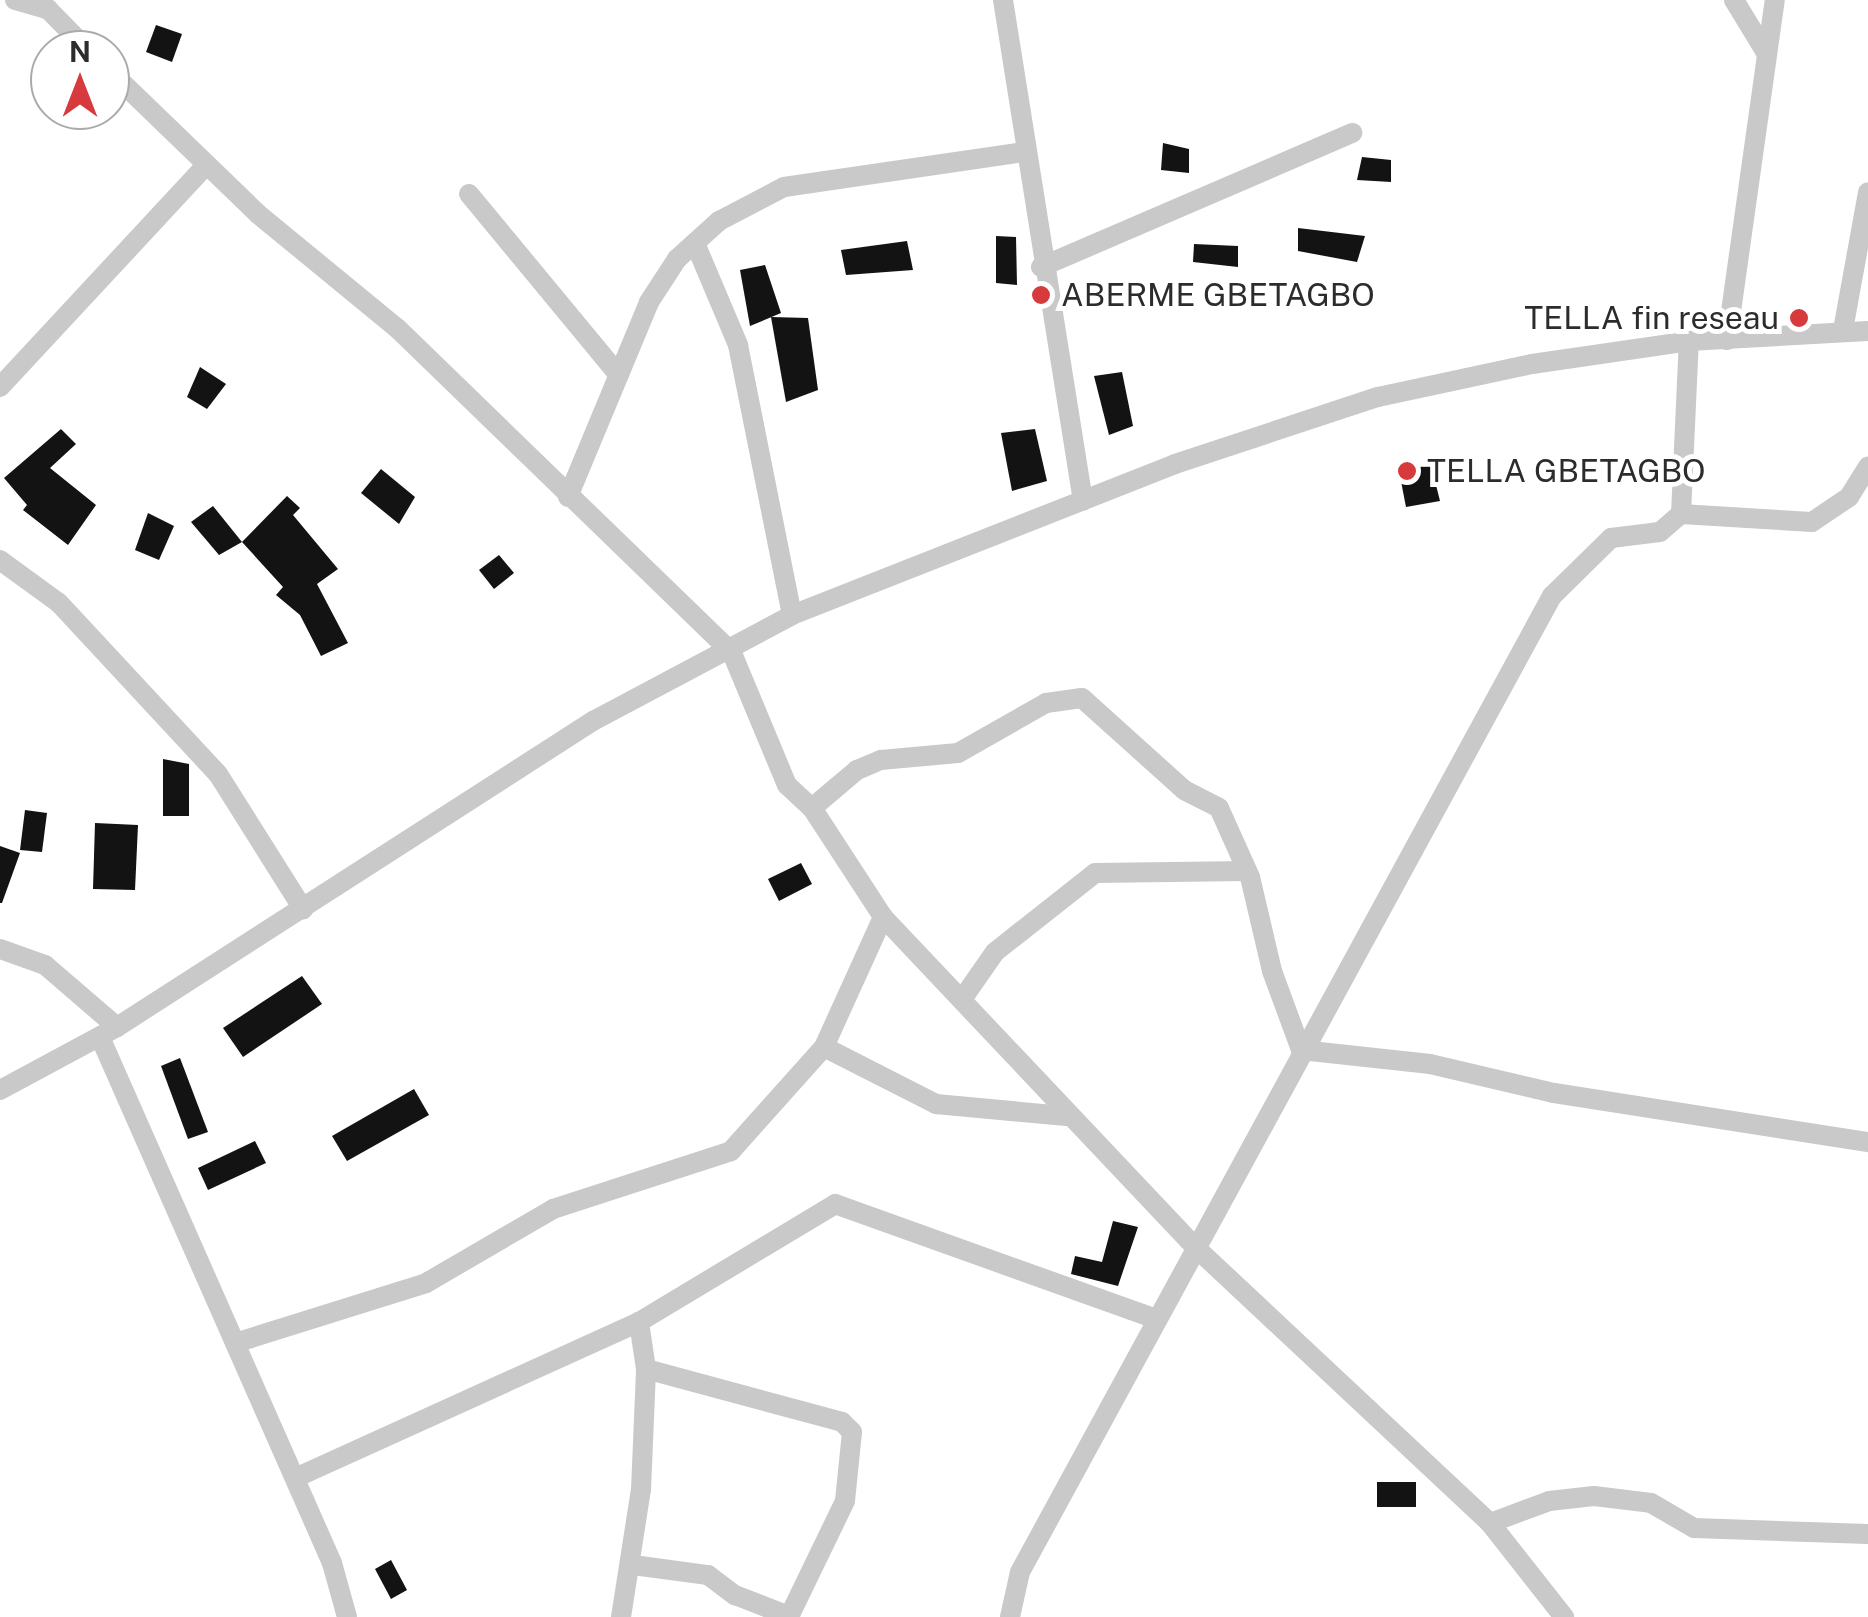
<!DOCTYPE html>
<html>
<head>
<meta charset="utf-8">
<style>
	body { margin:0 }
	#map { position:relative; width:1868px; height:1617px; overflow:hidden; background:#fff; font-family:"Public Sans",sans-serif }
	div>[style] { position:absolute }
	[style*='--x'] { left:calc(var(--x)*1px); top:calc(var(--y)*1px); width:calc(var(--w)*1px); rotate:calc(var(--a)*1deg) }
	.building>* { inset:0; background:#131313 }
	.minor>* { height:20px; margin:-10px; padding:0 10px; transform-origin:10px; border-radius:10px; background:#c9c9c9 }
	.dots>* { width:28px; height:28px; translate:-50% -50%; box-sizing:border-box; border:5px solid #fff; border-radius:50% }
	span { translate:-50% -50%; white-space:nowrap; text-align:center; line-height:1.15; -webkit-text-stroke:10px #fff; paint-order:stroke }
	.poi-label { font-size:32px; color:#2c2c2c }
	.left { translate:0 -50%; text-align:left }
	.right { translate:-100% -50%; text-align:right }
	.north { position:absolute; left:30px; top:30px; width:100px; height:100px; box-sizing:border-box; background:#fff; border:2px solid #ababab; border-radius:50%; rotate:0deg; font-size:28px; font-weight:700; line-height:40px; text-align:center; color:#2c2c2c }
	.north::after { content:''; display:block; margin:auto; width:35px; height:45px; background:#d73a3d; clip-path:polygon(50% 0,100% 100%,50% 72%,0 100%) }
</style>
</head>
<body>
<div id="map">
	<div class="building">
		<i style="clip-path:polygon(156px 25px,182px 34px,172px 62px,146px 52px)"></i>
		<i style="clip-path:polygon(1163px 143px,1189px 149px,1189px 173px,1161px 170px)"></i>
		<i style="clip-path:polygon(1362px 157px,1391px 160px,1391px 182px,1357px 180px)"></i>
		<i style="clip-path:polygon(1298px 228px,1365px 236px,1357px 262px,1298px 251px)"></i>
		<i style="clip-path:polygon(996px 236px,1016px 237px,1017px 285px,996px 283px)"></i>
		<i style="clip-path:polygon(907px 241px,913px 270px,846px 275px,841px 250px)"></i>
		<i style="clip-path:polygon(1194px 244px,1238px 246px,1238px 267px,1193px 262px)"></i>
		<i style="clip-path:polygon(765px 265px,781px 313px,750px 326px,740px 270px)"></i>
		<i style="clip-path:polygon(771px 317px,808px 318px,818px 390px,786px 402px)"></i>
		<i style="clip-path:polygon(200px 367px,226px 384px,207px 409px,187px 397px)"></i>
		<i style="clip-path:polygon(1122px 372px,1133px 426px,1109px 435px,1094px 376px)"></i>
		<i style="clip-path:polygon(61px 429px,76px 444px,50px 468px,96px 505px,68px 545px,23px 510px,27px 505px,4px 478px)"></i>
		<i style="clip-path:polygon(1035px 429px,1047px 481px,1012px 491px,1001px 433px)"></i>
		<i style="clip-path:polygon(1431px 465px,1440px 501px,1406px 507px,1399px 471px)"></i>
		<i style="clip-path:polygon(381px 469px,415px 497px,399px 524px,361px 493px)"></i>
		<i style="clip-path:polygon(287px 496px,300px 508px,293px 515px,338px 569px,317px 584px,348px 643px,321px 656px,300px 615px,276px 595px,283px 587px,242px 542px)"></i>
		<i style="clip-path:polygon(213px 506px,242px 542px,219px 555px,191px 522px)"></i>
		<i style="clip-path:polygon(148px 513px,174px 526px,159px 560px,135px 550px)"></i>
		<i style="clip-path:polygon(499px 555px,514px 573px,494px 589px,479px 570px)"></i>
		<i style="clip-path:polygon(163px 759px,189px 764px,189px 816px,163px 816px)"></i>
		<i style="clip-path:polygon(25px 810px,47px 813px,42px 852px,20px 850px)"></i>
		<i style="clip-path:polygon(95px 823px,138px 825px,135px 890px,93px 889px)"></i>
		<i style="clip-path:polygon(0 846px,20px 853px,2px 903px,0 903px)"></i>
		<i style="clip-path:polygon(801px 863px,812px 884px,779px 901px,768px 879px)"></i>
		<i style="clip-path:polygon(302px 976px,322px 1004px,243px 1057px,223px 1028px)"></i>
		<i style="clip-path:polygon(180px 1058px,208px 1132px,188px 1139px,161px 1066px)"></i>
		<i style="clip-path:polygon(414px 1089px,429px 1115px,347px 1161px,332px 1136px)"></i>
		<i style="clip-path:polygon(255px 1141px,266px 1163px,208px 1190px,198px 1168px)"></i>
		<i style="clip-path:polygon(1113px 1221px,1138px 1227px,1118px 1286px,1071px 1274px,1075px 1256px,1102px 1262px)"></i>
		<i style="clip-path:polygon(1377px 1482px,1416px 1482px,1416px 1507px,1377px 1507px)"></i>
		<i style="clip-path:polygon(391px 1560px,407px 1590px,391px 1599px,375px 1569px)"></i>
	</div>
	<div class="minor">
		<i style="--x:15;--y:0;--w:35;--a:16"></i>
		<i style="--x:39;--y:0;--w:70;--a:45.6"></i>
		<i style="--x:1003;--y:0;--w:507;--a:80.93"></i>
		<i style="--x:1734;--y:0;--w:60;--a:58.7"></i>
		<i style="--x:110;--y:71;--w:206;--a:44"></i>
		<i style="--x:258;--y:214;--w:180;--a:39.4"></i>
		<i style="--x:397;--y:328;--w:467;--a:44.1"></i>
		<i style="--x:732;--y:653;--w:143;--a:67.4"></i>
		<i style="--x:787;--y:785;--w:34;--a:43"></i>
		<i style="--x:812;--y:808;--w:130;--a:56.9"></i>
		<i style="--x:883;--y:917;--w:453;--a:46.6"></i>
		<i style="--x:1194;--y:1246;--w:405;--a:43.1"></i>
		<i style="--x:1490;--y:1523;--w:120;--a:51.8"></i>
		<i style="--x:469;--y:194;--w:235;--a:50.4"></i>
		<i style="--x:695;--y:243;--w:111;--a:67.1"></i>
		<i style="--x:738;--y:345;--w:275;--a:78.7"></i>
		<i style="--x:1041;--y:267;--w:339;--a:-23.3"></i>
		<i style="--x:1843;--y:330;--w:140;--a:-79.7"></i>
		<i style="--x:1727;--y:340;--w:343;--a:-82"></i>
		<i style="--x:0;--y:387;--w:303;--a:-47.1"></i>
		<i style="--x:568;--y:497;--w:211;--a:-67.4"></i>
		<i style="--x:649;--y:302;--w:51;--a:-56.9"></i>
		<i style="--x:677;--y:259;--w:57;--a:-42.1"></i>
		<i style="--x:719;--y:221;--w:73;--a:-27.6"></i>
		<i style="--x:784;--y:187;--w:244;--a:-8.3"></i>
		<i style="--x:1681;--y:514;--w:131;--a:3.5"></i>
		<i style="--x:1812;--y:522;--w:45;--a:-34"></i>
		<i style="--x:1849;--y:497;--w:36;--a:-58"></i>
		<i style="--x:0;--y:560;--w:73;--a:36.1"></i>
		<i style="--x:59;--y:603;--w:233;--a:47.1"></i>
		<i style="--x:218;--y:774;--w:160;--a:57.8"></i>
		<i style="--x:812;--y:808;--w:59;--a:-40.2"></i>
		<i style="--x:857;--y:770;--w:26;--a:-23"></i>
		<i style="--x:881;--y:760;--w:77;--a:-5.2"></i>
		<i style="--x:958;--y:753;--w:101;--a:-29.6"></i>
		<i style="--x:1046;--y:703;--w:36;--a:-8"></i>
		<i style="--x:1082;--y:698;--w:137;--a:42"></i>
		<i style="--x:1184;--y:790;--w:39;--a:27"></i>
		<i style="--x:1219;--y:808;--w:76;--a:65.8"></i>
		<i style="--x:1250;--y:877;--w:97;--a:76.8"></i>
		<i style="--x:1272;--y:971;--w:84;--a:69.8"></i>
		<i style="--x:1301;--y:1050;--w:130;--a:6.2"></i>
		<i style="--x:1430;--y:1064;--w:127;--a:13.2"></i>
		<i style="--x:1554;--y:1093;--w:318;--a:8.9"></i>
		<i style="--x:0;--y:949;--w:48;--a:19.6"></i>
		<i style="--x:45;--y:965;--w:95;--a:40.7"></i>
		<i style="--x:963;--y:998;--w:56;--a:-55.2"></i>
		<i style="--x:995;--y:952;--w:127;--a:-38.3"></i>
		<i style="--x:1095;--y:873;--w:152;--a:-0.8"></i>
		<i style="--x:100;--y:1037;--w:575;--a:66.2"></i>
		<i style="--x:332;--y:1563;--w:56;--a:74.5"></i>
		<i style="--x:824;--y:1047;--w:126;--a:27"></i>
		<i style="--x:936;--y:1104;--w:131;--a:5.3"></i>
		<i style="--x:0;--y:1090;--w:133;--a:-28.3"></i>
		<i style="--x:117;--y:1027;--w:566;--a:-32.74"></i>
		<i style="--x:593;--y:721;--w:225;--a:-28"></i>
		<i style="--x:792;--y:615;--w:412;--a:-21.5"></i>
		<i style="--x:1175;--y:464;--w:214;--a:-18.3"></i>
		<i style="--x:1378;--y:397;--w:157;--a:-12.1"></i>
		<i style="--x:1532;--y:364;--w:159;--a:-8.3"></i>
		<i style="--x:1689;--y:341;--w:179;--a:-3.2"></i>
		<i style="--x:235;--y:1343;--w:200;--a:-17.4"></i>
		<i style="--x:426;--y:1283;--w:147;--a:-30.2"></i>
		<i style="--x:553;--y:1209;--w:187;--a:-18"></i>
		<i style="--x:731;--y:1151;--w:140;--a:-48.2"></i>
		<i style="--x:824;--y:1047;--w:143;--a:-65.6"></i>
		<i style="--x:646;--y:1369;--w:203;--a:15.1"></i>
		<i style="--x:842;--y:1422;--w:14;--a:45"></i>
		<i style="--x:852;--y:1432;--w:69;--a:95.8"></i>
		<i style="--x:845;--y:1501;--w:129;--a:115.8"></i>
		<i style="--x:295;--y:1478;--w:378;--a:-24.4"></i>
		<i style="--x:639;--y:1322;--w:229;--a:-31"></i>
		<i style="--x:835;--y:1204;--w:342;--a:19.7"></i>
		<i style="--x:1490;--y:1523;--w:63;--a:-20.4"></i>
		<i style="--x:1549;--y:1501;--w:45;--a:-6.3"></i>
		<i style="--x:1594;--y:1496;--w:57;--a:7"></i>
		<i style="--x:1651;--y:1503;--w:50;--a:30.2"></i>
		<i style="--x:1694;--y:1528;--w:174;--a:2"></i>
		<i style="--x:633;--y:1565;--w:76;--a:7.6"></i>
		<i style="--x:708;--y:1575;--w:34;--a:37"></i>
		<i style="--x:735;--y:1595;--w:58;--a:21.3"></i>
		<i style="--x:621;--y:1617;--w:129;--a:-81.1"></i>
		<i style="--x:641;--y:1490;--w:121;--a:-87.6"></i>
		<i style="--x:646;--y:1369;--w:48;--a:-98.5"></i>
		<i style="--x:1010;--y:1617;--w:46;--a:-77.5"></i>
		<i style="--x:1020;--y:1572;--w:1112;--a:-61.41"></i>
		<i style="--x:1552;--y:596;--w:83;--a:-44.5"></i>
		<i style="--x:1611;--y:538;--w:49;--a:-7"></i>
		<i style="--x:1660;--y:532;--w:28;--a:-41"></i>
		<i style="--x:1681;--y:514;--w:173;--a:-87.4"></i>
	</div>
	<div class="dots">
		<i style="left:1041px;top:295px;background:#d73a3d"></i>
		<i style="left:1799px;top:318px;background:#d73a3d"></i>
		<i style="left:1407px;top:471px;background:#d73a3d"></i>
	</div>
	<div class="poi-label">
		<span class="left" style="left:1061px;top:295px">ABERME GBETAGBO</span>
		<span class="right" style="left:1779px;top:318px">TELLA fin reseau</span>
		<span class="left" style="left:1427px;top:471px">TELLA GBETAGBO</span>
	</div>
	<div class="north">N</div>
</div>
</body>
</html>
